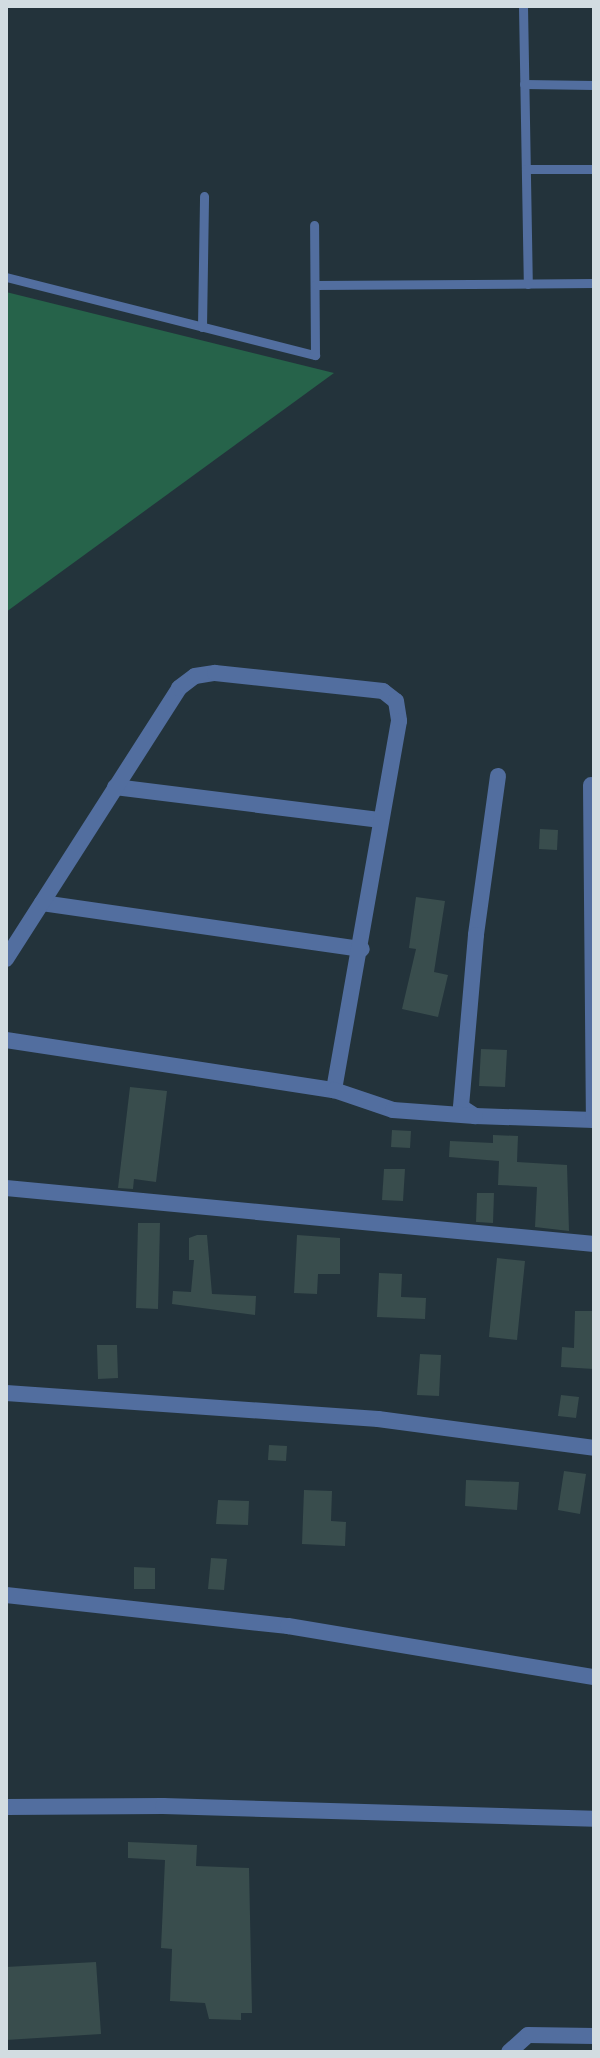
<!DOCTYPE html>
<html>
<head>
<meta charset="utf-8">
<style>
	body { margin:0 }
	#map { position:relative; width:600px; height:2058px; overflow:hidden; background:#23333b; font-family:Lora,serif }
	div>[style] { position:absolute }
	[style*='--x'] { left:calc(var(--x)*1px); top:calc(var(--y)*1px); width:calc(var(--w)*1px); rotate:calc(var(--a)*1deg) }
	.forest>* { inset:0; background:#26634a }
	.building>* { inset:0; background:#394d4d }
	.lane>* { height:9px; margin:-4.5px; padding:0 4.5px; transform-origin:4.5px; border-radius:4.5px; background:#526e9f }
	.street>* { height:16px; margin:-8px; padding:0 8px; transform-origin:8px; border-radius:8px; background:#526e9f }
	span { translate:-50% -50%; white-space:nowrap; text-align:center; line-height:1.15; -webkit-text-stroke:8px #23333b; paint-order:stroke }
	.frame { position:absolute; inset:0; border:8px solid #d2dce1; pointer-events:none }
</style>
</head>
<body>
<div id="map">
	<div class="forest">
		<i style="clip-path:polygon(6px 292px,334px 373px,6px 612px)"></i>
	</div>
	<div class="building">
		<i style="clip-path:polygon(540px 829px,558px 830px,557px 850px,539px 849px)"></i>
		<i style="clip-path:polygon(416px 897px,445px 901px,434px 972px,448px 975px,438px 1017px,402px 1009px,416px 949px,409px 948px)"></i>
		<i style="clip-path:polygon(481px 1049px,507px 1050px,505px 1087px,479px 1086px)"></i>
		<i style="clip-path:polygon(130px 1087px,167px 1091px,156px 1182px,134px 1179px,133px 1189px,118px 1188px)"></i>
		<i style="clip-path:polygon(392px 1130px,411px 1131px,410px 1148px,391px 1147px)"></i>
		<i style="clip-path:polygon(493px 1135px,518px 1136px,517px 1162px,567px 1165px,569px 1231px,535px 1227px,537px 1187px,498px 1185px,499px 1161px,449px 1157px,450px 1141px,493px 1143px)"></i>
		<i style="clip-path:polygon(384px 1169px,405px 1169px,403px 1201px,382px 1200px)"></i>
		<i style="clip-path:polygon(477px 1193px,494px 1193px,493px 1223px,476px 1222px)"></i>
		<i style="clip-path:polygon(138px 1223px,160px 1223px,158px 1309px,136px 1308px)"></i>
		<i style="clip-path:polygon(197px 1235px,207px 1235px,212px 1294px,256px 1296px,255px 1315px,172px 1304px,173px 1291px,191px 1292px,194px 1260px,189px 1260px,189px 1238px)"></i>
		<i style="clip-path:polygon(297px 1235px,340px 1238px,340px 1274px,318px 1274px,317px 1294px,294px 1293px)"></i>
		<i style="clip-path:polygon(497px 1258px,525px 1261px,517px 1340px,489px 1337px)"></i>
		<i style="clip-path:polygon(379px 1273px,402px 1274px,401px 1297px,426px 1298px,425px 1319px,377px 1317px)"></i>
		<i style="clip-path:polygon(575px 1311px,592px 1311px,594px 1369px,561px 1367px,562px 1347px,574px 1348px)"></i>
		<i style="clip-path:polygon(97px 1345px,117px 1345px,118px 1378px,98px 1379px)"></i>
		<i style="clip-path:polygon(420px 1354px,441px 1355px,439px 1396px,417px 1395px)"></i>
		<i style="clip-path:polygon(561px 1395px,579px 1397px,576px 1418px,558px 1416px)"></i>
		<i style="clip-path:polygon(269px 1445px,287px 1446px,286px 1461px,268px 1460px)"></i>
		<i style="clip-path:polygon(564px 1471px,586px 1474px,580px 1514px,558px 1510px)"></i>
		<i style="clip-path:polygon(466px 1480px,519px 1482px,517px 1510px,465px 1506px)"></i>
		<i style="clip-path:polygon(304px 1490px,332px 1491px,331px 1521px,346px 1522px,345px 1546px,302px 1544px)"></i>
		<i style="clip-path:polygon(218px 1500px,249px 1501px,248px 1525px,216px 1524px)"></i>
		<i style="clip-path:polygon(211px 1558px,227px 1559px,224px 1590px,208px 1589px)"></i>
		<i style="clip-path:polygon(134px 1567px,155px 1568px,155px 1589px,134px 1589px)"></i>
		<i style="clip-path:polygon(128px 1842px,197px 1845px,196px 1866px,249px 1868px,252px 2013px,241px 2013px,241px 2020px,209px 2019px,205px 2003px,170px 2001px,172px 1949px,161px 1948px,165px 1860px,128px 1858px)"></i>
		<i style="clip-path:polygon(96px 1962px,101px 2034px,6px 2040px,6px 1967px)"></i>
	</div>
	<div class="lane">
		<i style="--x:523;--y:6;--w:278;--a:89"></i>
		<i style="--x:524;--y:84;--w:70;--a:0.8"></i>
		<i style="--x:526;--y:169;--w:68;--a:0"></i>
		<i style="--x:6;--y:277;--w:319;--a:14.2"></i>
		<i style="--x:315;--y:355;--w:130;--a:-90.4"></i>
		<i style="--x:315;--y:285;--w:279;--a:-0.4"></i>
		<i style="--x:202;--y:327;--w:131;--a:-89.1"></i>
	</div>
	<div class="street">
		<i style="--x:498;--y:776;--w:161;--a:97.9"></i>
		<i style="--x:476;--y:935;--w:173;--a:95"></i>
		<i style="--x:461;--y:1107;--w:17;--a:33"></i>
		<i style="--x:475;--y:1116;--w:119;--a:1.9"></i>
		<i style="--x:591;--y:785;--w:335;--a:89.5"></i>
		<i style="--x:115;--y:787;--w:268;--a:7.1"></i>
		<i style="--x:42;--y:903;--w:323;--a:8.2"></i>
		<i style="--x:6;--y:959;--w:322;--a:-57.4"></i>
		<i style="--x:179;--y:688;--w:20;--a:-37"></i>
		<i style="--x:195;--y:676;--w:20;--a:-9"></i>
		<i style="--x:215;--y:673;--w:169;--a:6.1"></i>
		<i style="--x:383;--y:691;--w:16;--a:38"></i>
		<i style="--x:396;--y:701;--w:20;--a:81"></i>
		<i style="--x:399;--y:721;--w:375;--a:100"></i>
		<i style="--x:6;--y:1040;--w:332;--a:8.7"></i>
		<i style="--x:334;--y:1090;--w:62;--a:18.7"></i>
		<i style="--x:393;--y:1110;--w:82;--a:4.2"></i>
		<i style="--x:6;--y:1188;--w:591;--a:5.44"></i>
		<i style="--x:6;--y:1393;--w:373;--a:4"></i>
		<i style="--x:378;--y:1419;--w:218;--a:7.6"></i>
		<i style="--x:6;--y:1595;--w:284;--a:6.3"></i>
		<i style="--x:288;--y:1626;--w:310;--a:9.5"></i>
		<i style="--x:6;--y:1807;--w:157;--a:-0.4"></i>
		<i style="--x:163;--y:1806;--w:431;--a:1.7"></i>
		<i style="--x:509;--y:2052;--w:25;--a:-42"></i>
		<i style="--x:528;--y:2035;--w:66;--a:0.9"></i>
	</div>
	<div class="frame"></div>
</div>
</body>
</html>
